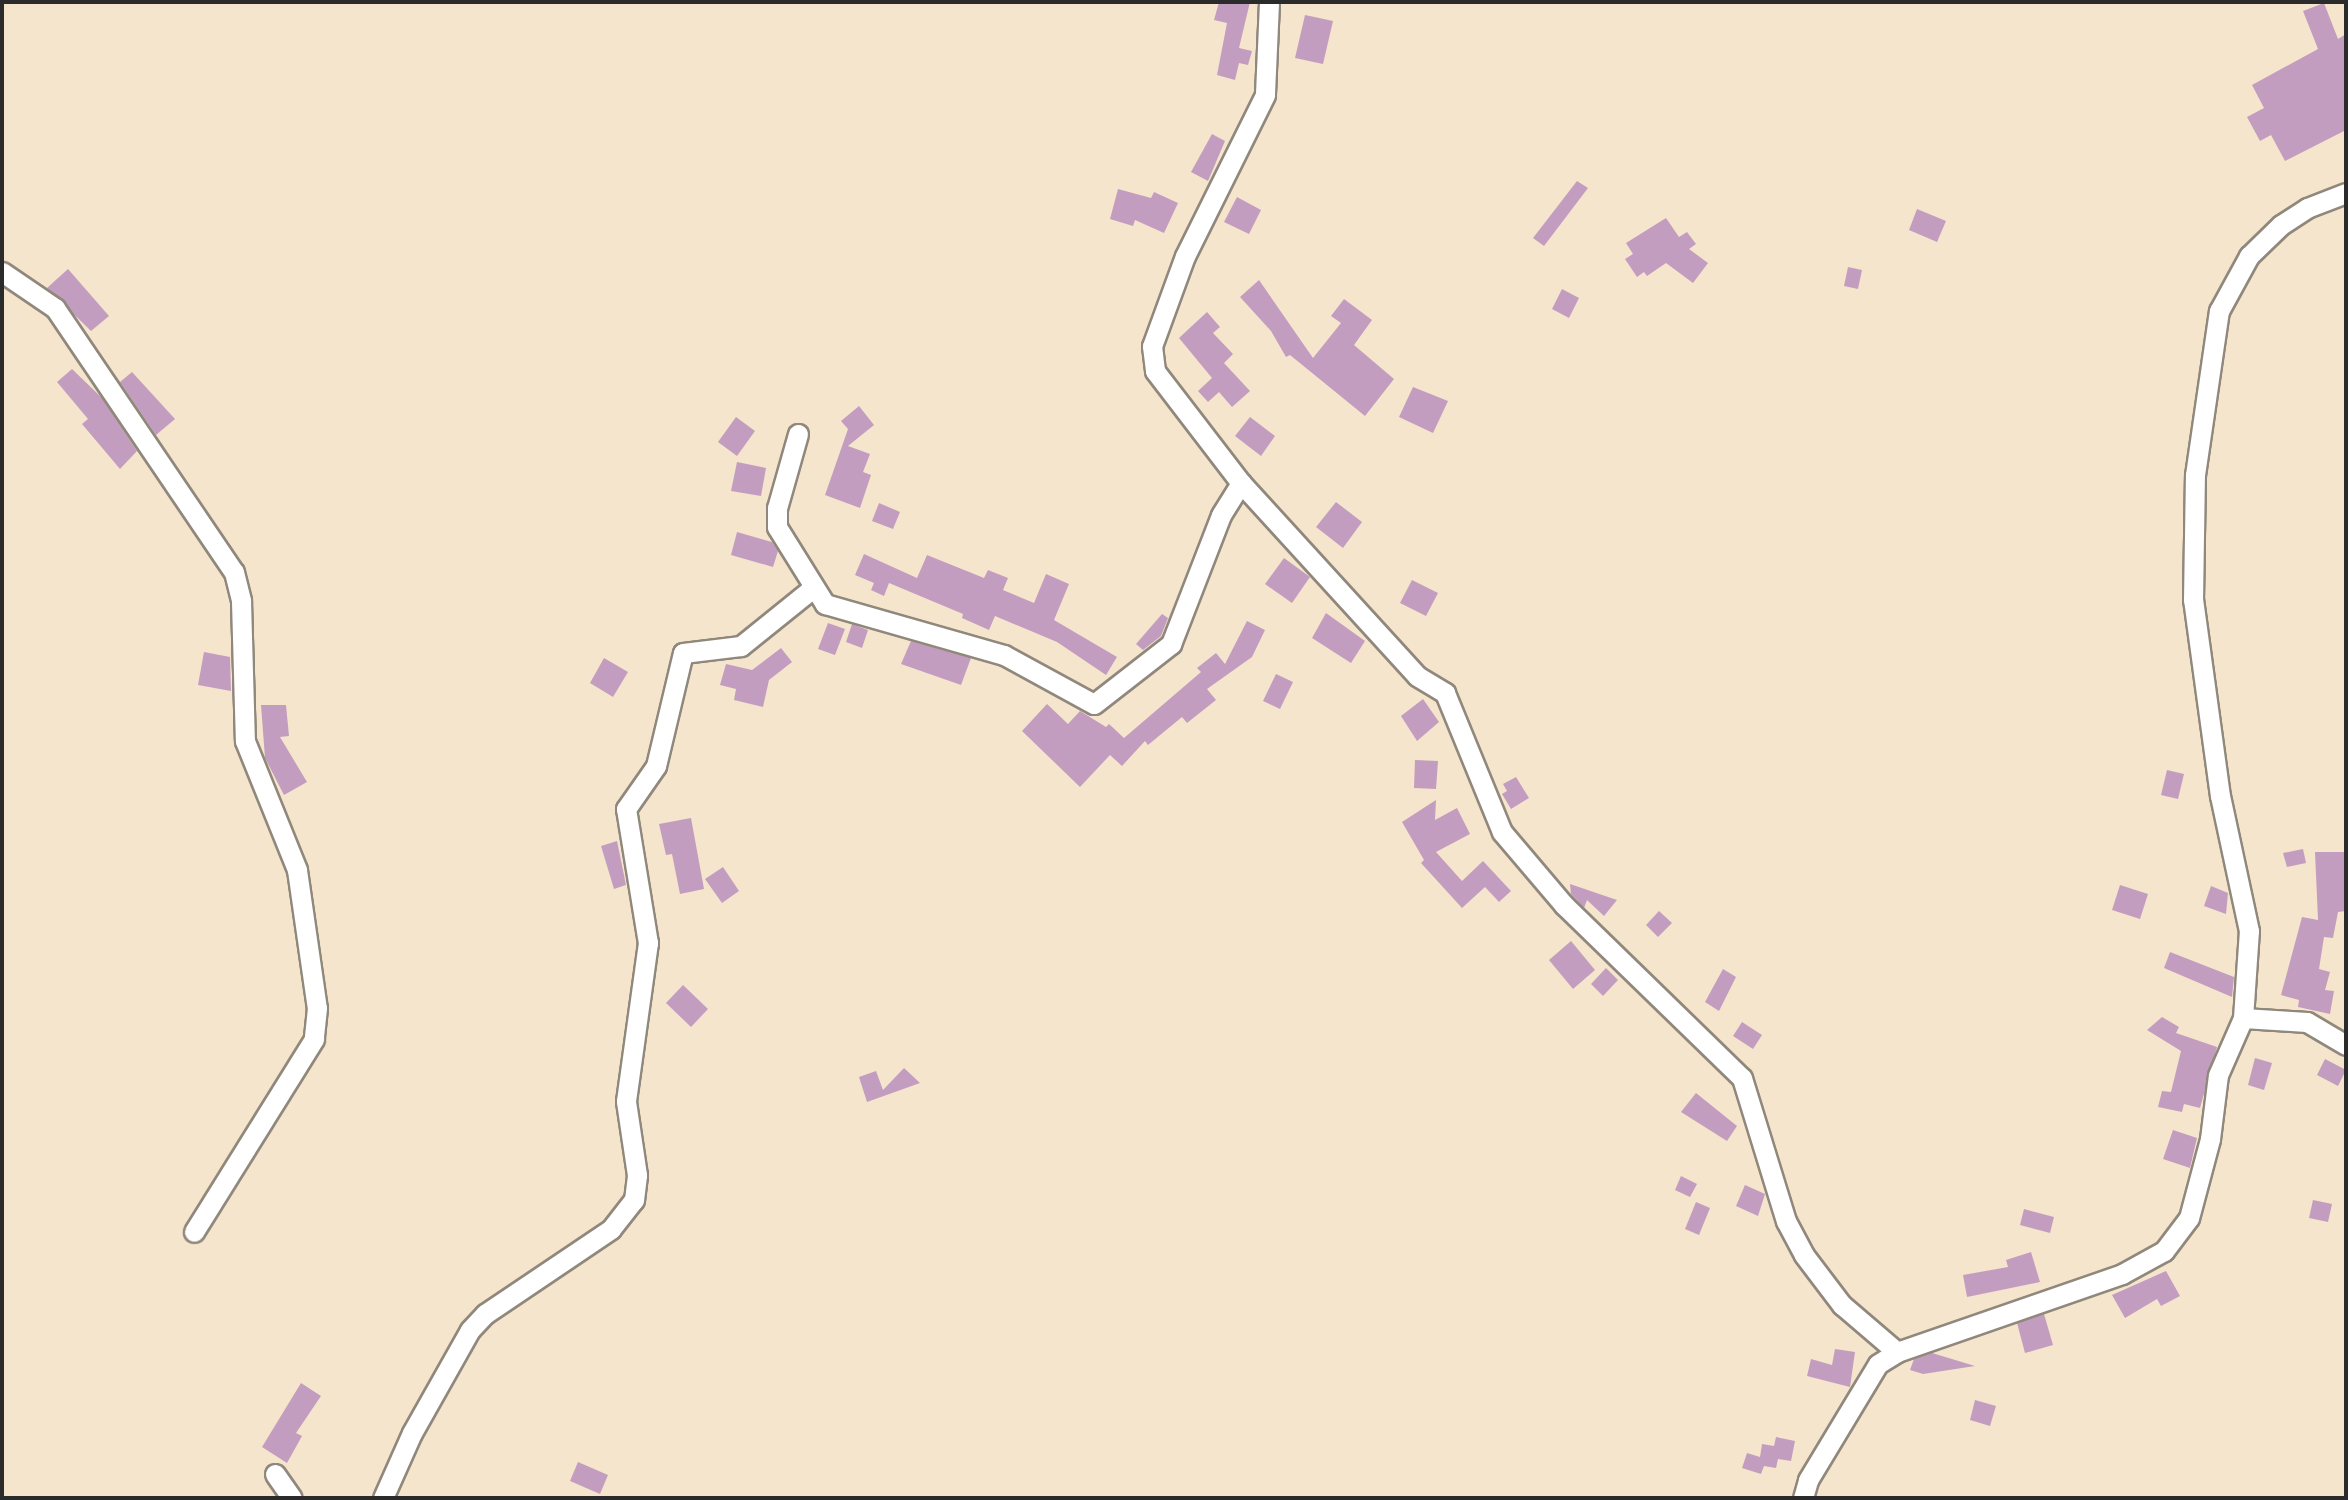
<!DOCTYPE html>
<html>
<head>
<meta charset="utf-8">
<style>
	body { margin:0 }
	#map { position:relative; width:2348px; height:1500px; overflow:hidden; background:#f5e5cc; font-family:"Indie Flower",sans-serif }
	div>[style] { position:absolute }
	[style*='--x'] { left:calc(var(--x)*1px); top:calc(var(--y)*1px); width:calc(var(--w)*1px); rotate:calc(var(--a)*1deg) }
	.building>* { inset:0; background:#c39dc0 }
	.roads { filter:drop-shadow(2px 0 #90887c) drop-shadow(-2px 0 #90887c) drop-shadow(0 2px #90887c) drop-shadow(0 -2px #90887c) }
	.minor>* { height:19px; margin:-9.5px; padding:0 9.5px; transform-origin:9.5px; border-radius:9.5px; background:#fff }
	span { translate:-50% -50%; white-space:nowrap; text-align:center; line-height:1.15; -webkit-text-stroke:5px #fbf7ec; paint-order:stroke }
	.frame { position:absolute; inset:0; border:4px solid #2b2b2b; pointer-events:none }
</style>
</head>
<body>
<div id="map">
	<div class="building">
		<i style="clip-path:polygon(1219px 2px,1250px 2px,1239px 48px,1252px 51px,1248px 65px,1239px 63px,1235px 80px,1217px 75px,1227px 23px,1214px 20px)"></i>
		<i style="clip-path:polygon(2324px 3px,2338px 39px,2346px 34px,2346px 130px,2285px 161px,2271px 135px,2260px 141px,2247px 117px,2264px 108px,2252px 85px,2318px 49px,2303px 11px)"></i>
		<i style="clip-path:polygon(1305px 15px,1333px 21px,1323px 64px,1295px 58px)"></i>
		<i style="clip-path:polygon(1212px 134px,1225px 141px,1208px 181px,1191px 172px)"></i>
		<i style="clip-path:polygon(1577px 181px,1588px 188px,1544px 246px,1533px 238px)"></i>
		<i style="clip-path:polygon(1118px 189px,1151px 198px,1154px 192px,1178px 203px,1164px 233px,1135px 220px,1133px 226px,1110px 219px)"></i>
		<i style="clip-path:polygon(1237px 197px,1261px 210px,1249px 234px,1224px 222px)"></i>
		<i style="clip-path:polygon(1917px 209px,1946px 221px,1937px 242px,1909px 230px)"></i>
		<i style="clip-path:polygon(1666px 218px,1679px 237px,1687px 232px,1696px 244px,1689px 249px,1708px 263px,1693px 283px,1666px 263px,1647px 276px,1644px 272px,1637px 277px,1625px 259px,1633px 254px,1626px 243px)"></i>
		<i style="clip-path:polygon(1848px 267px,1862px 270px,1858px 289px,1844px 286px)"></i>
		<i style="clip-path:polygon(68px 269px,109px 316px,91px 331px,47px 288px)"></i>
		<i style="clip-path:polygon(1259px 280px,1313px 358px,1341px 323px,1331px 316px,1344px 299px,1372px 320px,1354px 345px,1394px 379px,1365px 416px,1290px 355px,1286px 357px,1271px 331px,1240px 297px)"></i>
		<i style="clip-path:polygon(1562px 289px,1579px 298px,1569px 318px,1552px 309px)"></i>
		<i style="clip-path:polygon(1207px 312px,1220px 327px,1213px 333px,1233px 354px,1224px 363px,1250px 391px,1232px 407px,1219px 392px,1208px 402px,1198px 391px,1212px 378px,1179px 338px)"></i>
		<i style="clip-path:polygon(72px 369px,102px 398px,137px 451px,120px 469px,82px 424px,88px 419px,57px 382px)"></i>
		<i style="clip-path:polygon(132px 372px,175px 419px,156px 435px,120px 382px)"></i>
		<i style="clip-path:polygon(1413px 387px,1448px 401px,1433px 433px,1399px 417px)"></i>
		<i style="clip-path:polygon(859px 406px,874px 425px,848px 446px,870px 454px,863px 472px,871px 475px,860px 508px,825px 495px,848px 429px,841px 421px)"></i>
		<i style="clip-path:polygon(736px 417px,755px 431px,737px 456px,718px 442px)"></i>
		<i style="clip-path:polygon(1250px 417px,1275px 436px,1261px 456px,1235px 436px)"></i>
		<i style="clip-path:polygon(737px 462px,766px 468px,761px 496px,731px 491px)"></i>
		<i style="clip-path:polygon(1336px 502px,1362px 522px,1343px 548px,1316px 527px)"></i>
		<i style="clip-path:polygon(879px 503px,900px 512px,893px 529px,872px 521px)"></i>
		<i style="clip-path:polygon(737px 532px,772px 542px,778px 551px,773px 567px,731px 555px)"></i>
		<i style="clip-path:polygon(864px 554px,917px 578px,927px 555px,984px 578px,988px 570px,1008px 578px,1003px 590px,1034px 603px,1046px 574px,1069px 584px,1054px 620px,1117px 657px,1106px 675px,1057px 642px,995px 616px,989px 630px,962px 618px,963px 614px,889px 583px,884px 596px,871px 590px,874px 583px,855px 575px)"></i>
		<i style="clip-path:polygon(1284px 558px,1310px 577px,1292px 603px,1265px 584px)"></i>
		<i style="clip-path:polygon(1412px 580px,1438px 593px,1426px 616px,1400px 603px)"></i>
		<i style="clip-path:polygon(1326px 613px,1365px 641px,1351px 663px,1312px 638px)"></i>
		<i style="clip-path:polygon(1162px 614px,1168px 618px,1161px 636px,1143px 650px,1136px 644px)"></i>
		<i style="clip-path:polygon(1247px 621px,1265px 630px,1252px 657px,1207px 689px,1216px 700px,1187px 723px,1182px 717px,1148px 745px,1145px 741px,1122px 766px,1110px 755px,1080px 787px,1022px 731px,1047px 704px,1068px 724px,1080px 711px,1106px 727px,1109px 724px,1124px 738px,1201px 672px,1197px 668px,1216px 653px,1225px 664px)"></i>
		<i style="clip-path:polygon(828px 623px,845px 629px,835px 655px,818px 649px)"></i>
		<i style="clip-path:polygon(852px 624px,868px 630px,862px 648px,846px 642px)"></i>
		<i style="clip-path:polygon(911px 641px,971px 658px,961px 685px,901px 664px)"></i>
		<i style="clip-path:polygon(781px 648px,792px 662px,769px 680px,763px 707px,734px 700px,736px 689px,720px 685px,726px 664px,752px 670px)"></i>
		<i style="clip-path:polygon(204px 652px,230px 657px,231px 691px,198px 685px)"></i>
		<i style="clip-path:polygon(604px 658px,628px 672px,613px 697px,590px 683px)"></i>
		<i style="clip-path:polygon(1276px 674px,1293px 682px,1280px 709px,1263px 701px)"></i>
		<i style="clip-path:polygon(1423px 699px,1439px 722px,1417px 741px,1401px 716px)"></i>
		<i style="clip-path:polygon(261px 705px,286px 705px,289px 736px,280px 737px,307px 782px,284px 795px,265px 758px)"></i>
		<i style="clip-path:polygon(1415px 760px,1438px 761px,1436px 789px,1414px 788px)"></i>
		<i style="clip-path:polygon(2167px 770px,2184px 774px,2178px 799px,2161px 795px)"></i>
		<i style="clip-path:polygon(1516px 777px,1529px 798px,1511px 809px,1502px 794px,1507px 791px,1503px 784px)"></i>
		<i style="clip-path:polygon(1436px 800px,1435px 820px,1457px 808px,1470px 834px,1436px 852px,1462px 881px,1483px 861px,1511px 891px,1499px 902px,1485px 887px,1462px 908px,1421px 863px,1424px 860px,1402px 822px)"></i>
		<i style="clip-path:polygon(691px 818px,704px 889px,680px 894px,672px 854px,666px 855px,659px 824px)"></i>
		<i style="clip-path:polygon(617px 841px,626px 885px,614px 889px,601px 846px)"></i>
		<i style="clip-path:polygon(2303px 849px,2306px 863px,2287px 867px,2283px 853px)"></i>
		<i style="clip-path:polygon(2315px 852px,2346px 852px,2346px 911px,2338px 912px,2333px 938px,2324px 937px,2319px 969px,2330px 972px,2325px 990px,2334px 991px,2330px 1014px,2298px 1007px,2299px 1000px,2281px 995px,2302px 917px,2318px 920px)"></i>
		<i style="clip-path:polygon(723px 867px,739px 891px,722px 903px,705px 879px)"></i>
		<i style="clip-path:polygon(1570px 884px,1617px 900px,1604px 916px,1587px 900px,1584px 908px,1571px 894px)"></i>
		<i style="clip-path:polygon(2120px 885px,2148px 894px,2140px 919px,2112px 910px)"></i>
		<i style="clip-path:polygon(2211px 886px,2228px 893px,2226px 914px,2204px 906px)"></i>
		<i style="clip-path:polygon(1659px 911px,1672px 923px,1658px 937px,1646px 925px)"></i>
		<i style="clip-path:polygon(1571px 941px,1595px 970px,1573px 989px,1549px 960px)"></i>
		<i style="clip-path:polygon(2170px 952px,2234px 977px,2232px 997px,2164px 968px)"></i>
		<i style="clip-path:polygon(1606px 968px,1618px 980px,1603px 996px,1591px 984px)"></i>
		<i style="clip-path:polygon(1723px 969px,1736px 977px,1719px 1011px,1705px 1002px)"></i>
		<i style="clip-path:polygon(683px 985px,708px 1009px,691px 1027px,666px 1003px)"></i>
		<i style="clip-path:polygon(2162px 1017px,2179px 1027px,2176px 1033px,2217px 1047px,2200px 1108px,2184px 1104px,2182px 1112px,2158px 1107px,2162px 1091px,2171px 1092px,2181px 1051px,2147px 1030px)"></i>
		<i style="clip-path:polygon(1742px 1022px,1762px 1035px,1753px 1049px,1733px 1036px)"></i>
		<i style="clip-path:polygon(2255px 1058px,2272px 1063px,2264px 1090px,2248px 1085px)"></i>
		<i style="clip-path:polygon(2325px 1059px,2346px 1070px,2338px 1086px,2317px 1075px)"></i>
		<i style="clip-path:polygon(904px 1068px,920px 1083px,867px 1102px,859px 1077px,876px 1071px,883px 1090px)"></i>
		<i style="clip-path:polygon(1696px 1093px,1737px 1126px,1727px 1141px,1681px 1112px)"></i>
		<i style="clip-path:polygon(2173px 1130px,2197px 1138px,2190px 1168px,2163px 1159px)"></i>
		<i style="clip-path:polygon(1681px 1176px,1697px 1184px,1690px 1197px,1675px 1190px)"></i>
		<i style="clip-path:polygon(1745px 1185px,1765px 1194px,1758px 1216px,1736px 1206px)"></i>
		<i style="clip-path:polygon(2313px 1200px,2332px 1204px,2328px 1222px,2309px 1218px)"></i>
		<i style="clip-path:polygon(1696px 1202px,1710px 1208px,1699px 1235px,1685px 1229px)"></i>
		<i style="clip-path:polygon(2024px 1209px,2054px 1217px,2050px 1233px,2020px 1225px)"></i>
		<i style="clip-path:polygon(2031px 1252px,2040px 1282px,1967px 1297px,1963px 1275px,2008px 1267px,2006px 1260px)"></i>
		<i style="clip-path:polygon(2166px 1271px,2180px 1296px,2161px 1306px,2157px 1299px,2125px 1318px,2112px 1295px)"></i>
		<i style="clip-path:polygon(2044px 1314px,2053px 1345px,2025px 1353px,2017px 1323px)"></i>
		<i style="clip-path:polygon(1835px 1349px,1855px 1352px,1850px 1387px,1807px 1376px,1811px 1359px,1832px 1365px)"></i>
		<i style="clip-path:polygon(1932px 1353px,1975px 1366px,1923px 1374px,1910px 1370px,1914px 1359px)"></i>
		<i style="clip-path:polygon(301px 1383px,321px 1396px,296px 1433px,302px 1436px,287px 1463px,262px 1447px)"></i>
		<i style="clip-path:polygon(1975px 1400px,1996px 1406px,1990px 1426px,1970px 1420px)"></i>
		<i style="clip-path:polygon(1776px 1437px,1795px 1441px,1791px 1461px,1778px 1459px,1776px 1468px,1764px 1466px,1761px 1474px,1742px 1468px,1747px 1453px,1760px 1457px,1762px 1444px,1774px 1446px)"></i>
		<i style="clip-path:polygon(578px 1462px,608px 1475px,600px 1494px,570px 1481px)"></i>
	</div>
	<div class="roads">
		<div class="minor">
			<i style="--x:1269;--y:2;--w:93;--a:92.5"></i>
			<i style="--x:1265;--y:95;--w:180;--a:116.4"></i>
			<i style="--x:1185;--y:256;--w:96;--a:110.1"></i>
			<i style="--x:1152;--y:346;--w:25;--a:83"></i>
			<i style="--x:1155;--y:371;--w:141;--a:52.5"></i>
			<i style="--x:1241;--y:483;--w:261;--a:47.6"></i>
			<i style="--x:1417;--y:676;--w:33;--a:31"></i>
			<i style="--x:1445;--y:693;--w:150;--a:67.7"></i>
			<i style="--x:1502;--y:832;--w:96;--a:49.7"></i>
			<i style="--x:1564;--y:905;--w:248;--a:44.2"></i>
			<i style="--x:1742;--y:1078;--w:150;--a:72.9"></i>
			<i style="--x:1786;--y:1221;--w:38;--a:62"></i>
			<i style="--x:1804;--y:1255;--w:63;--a:52.8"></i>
			<i style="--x:1842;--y:1305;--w:72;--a:40.5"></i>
			<i style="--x:2;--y:272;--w:64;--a:34.2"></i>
			<i style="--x:55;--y:308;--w:319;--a:55.9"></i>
			<i style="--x:234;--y:572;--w:30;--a:76"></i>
			<i style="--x:241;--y:601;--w:140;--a:88.4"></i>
			<i style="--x:245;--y:741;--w:139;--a:68"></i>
			<i style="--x:297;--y:870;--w:139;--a:81.8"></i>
			<i style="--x:317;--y:1008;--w:31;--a:96"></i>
			<i style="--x:314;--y:1039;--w:227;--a:121.9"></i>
			<i style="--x:798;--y:434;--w:77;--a:105.8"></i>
			<i style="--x:777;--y:508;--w:19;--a:90"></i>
			<i style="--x:777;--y:527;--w:91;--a:58.1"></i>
			<i style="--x:825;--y:604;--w:186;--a:15.9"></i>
			<i style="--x:1004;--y:655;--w:102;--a:28.6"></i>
			<i style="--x:1094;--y:704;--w:98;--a:-37.9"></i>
			<i style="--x:1171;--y:644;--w:138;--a:-68.8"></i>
			<i style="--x:1221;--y:515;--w:38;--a:-58"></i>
			<i style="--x:2243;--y:1018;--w:64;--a:3.6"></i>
			<i style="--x:2307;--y:1022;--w:45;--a:30.5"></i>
			<i style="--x:275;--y:1474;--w:29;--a:55"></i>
			<i style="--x:383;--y:1498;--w:71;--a:-66"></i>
			<i style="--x:412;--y:1433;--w:118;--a:-60.6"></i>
			<i style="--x:470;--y:1330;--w:22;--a:-47"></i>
			<i style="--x:485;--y:1314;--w:152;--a:-34"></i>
			<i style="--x:611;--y:1229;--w:37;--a:-52"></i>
			<i style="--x:634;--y:1200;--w:25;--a:-83"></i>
			<i style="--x:637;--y:1175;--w:75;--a:-98.5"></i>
			<i style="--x:626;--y:1101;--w:160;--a:-82.1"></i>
			<i style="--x:648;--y:943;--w:136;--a:-99.3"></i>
			<i style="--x:626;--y:809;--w:52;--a:-55.1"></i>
			<i style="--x:656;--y:766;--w:116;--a:-76.6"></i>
			<i style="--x:683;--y:653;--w:58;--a:-6.9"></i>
			<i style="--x:741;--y:646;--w:92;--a:-38.9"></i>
			<i style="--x:1803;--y:1498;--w:19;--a:-74"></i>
			<i style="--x:1808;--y:1480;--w:135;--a:-58.9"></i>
			<i style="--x:1878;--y:1364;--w:22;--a:-32"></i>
			<i style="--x:1897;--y:1352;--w:238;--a:-19.1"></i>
			<i style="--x:2122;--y:1274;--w:48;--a:-28.7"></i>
			<i style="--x:2164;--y:1251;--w:41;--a:-52.9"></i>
			<i style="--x:2189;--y:1218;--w:82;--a:-75.1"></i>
			<i style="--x:2210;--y:1139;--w:64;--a:-82.9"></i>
			<i style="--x:2218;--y:1075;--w:62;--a:-66.3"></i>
			<i style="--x:2243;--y:1018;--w:87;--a:-86.1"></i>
			<i style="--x:2249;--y:931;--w:138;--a:-102.1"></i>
			<i style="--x:2220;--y:796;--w:198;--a:-97.8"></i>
			<i style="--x:2193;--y:600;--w:125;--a:-89.1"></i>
			<i style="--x:2195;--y:475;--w:166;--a:-81.7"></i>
			<i style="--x:2219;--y:311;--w:63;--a:-61.4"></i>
			<i style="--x:2249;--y:256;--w:45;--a:-44.1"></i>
			<i style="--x:2281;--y:225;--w:31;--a:-33"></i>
			<i style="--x:2307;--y:208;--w:42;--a:-21"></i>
		</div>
	</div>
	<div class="frame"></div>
</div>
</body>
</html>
